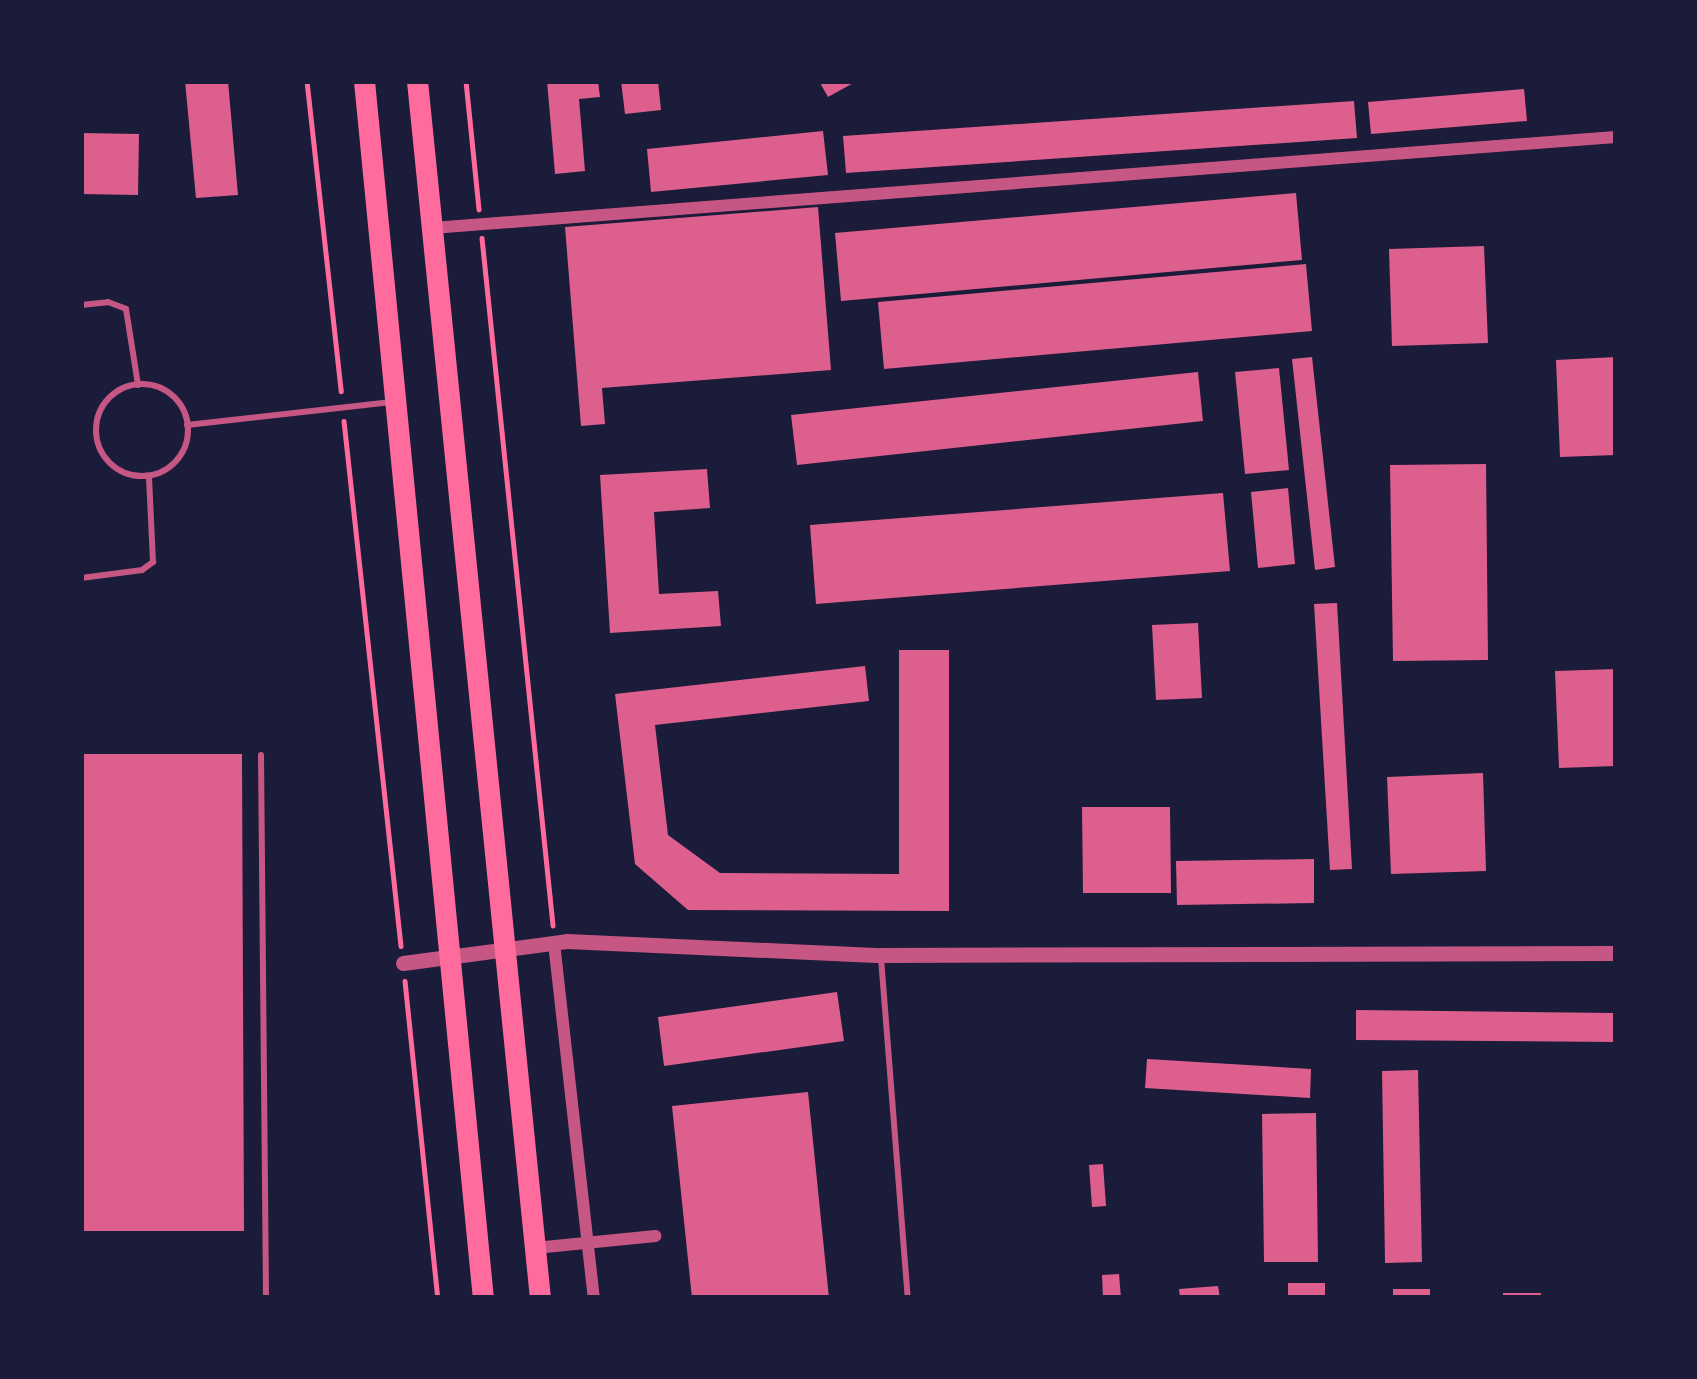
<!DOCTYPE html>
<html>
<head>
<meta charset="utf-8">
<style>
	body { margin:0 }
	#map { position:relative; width:1697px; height:1379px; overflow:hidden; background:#1b1b3a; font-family:Mulish,sans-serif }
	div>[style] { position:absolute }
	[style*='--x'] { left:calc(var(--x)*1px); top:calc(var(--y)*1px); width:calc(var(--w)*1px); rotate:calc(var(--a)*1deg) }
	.building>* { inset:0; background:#dd5f8e }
	.path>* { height:4.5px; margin:-2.25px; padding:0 2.25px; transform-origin:2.25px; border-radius:2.25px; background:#ff6b9d }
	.service>* { height:6px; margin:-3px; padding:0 3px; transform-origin:3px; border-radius:3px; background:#c65784 }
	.service>.ring { margin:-3px; padding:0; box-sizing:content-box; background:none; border:6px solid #c65784; border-radius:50% }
	.minor>* { height:12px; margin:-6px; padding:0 6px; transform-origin:6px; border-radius:6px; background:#c65784 }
	.tertiary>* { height:15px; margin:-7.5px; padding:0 7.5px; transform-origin:7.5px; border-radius:7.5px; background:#c65784 }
	.trunk>* { height:21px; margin:-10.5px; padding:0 10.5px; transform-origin:10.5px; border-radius:10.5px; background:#ff6b9d }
	span { translate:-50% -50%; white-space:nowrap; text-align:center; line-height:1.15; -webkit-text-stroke:9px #1b1b3a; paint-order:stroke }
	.frame { position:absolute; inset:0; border:84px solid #1b1b3a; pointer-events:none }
</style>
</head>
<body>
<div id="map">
	<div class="building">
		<i style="clip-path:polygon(185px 81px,228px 81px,238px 195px,196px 198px)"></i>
		<i style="clip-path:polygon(547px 81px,598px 81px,600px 97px,579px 99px,585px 171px,555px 174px)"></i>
		<i style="clip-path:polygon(621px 81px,658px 81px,661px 110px,625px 114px)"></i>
		<i style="clip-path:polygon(819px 81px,857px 81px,828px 97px)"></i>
		<i style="clip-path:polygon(1524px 89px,1527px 121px,1371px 134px,1368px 102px)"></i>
		<i style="clip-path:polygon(1354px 101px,1357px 138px,846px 173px,843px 136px)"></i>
		<i style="clip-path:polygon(823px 131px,828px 175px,651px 192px,647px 149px)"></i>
		<i style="clip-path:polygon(81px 133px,139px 134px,138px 195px,81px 194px)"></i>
		<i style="clip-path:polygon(1296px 193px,1302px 260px,841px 301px,835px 233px)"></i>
		<i style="clip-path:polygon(818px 207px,831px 370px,602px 388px,605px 424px,581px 426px,565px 227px)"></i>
		<i style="clip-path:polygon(1484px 246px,1488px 343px,1392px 346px,1389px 249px)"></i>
		<i style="clip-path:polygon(1306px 264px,1312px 331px,884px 369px,878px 302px)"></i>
		<i style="clip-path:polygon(1312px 357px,1335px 567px,1315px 570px,1292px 359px)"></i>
		<i style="clip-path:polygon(1616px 357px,1616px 455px,1560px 457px,1556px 360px)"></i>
		<i style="clip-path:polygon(1279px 368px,1289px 470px,1245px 474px,1235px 372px)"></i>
		<i style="clip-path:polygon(1198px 372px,1203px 421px,797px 465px,791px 415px)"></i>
		<i style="clip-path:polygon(1486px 464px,1488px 660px,1393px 661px,1390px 465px)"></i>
		<i style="clip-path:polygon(707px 469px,710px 508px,654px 512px,659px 594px,718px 591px,721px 626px,610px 633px,600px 475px)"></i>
		<i style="clip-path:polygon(1288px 488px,1295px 564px,1258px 568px,1251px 492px)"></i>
		<i style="clip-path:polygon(1223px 493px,1230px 571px,816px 604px,810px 525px)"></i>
		<i style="clip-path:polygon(1337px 603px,1352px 869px,1330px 870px,1314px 604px)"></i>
		<i style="clip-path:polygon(1198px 623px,1202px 698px,1156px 700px,1152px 625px)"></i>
		<i style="clip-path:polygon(899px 650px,949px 650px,949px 911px,688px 910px,635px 864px,615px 694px,865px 666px,869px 701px,655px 725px,668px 835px,720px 873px,899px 874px)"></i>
		<i style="clip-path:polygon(1616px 669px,1616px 766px,1559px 768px,1555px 671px)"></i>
		<i style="clip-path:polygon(81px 754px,242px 754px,244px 1231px,81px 1231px)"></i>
		<i style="clip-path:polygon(1483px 773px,1486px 871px,1391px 874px,1387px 777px)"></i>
		<i style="clip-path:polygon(1082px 807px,1170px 807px,1171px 893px,1083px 893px)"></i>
		<i style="clip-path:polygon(1314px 859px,1314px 903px,1177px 905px,1176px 861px)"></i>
		<i style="clip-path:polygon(837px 992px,844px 1041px,664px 1066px,658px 1017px)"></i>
		<i style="clip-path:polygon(1356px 1010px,1616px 1013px,1616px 1042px,1356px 1040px)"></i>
		<i style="clip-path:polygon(1147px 1059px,1311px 1069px,1310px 1098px,1145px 1088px)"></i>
		<i style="clip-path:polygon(1418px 1070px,1422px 1262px,1385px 1263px,1382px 1071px)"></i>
		<i style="clip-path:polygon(808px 1092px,829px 1298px,692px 1298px,672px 1106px)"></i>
		<i style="clip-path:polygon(1316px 1113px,1318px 1262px,1264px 1262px,1262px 1114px)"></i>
		<i style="clip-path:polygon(1103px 1164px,1106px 1206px,1092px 1207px,1089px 1165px)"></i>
		<i style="clip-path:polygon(1119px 1274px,1121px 1298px,1103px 1298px,1102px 1275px)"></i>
		<i style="clip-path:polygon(1288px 1283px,1325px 1283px,1325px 1298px,1288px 1298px)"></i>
		<i style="clip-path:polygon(1218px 1286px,1220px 1298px,1180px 1298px,1179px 1289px)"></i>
		<i style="clip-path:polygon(1393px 1289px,1430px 1289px,1430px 1298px,1393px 1298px)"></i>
		<i style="clip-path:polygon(1503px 1293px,1541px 1293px,1541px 1298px,1503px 1298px)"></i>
	</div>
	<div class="path">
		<i style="--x:307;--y:81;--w:312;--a:83.7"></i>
		<i style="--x:466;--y:81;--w:129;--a:84.2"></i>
		<i style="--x:482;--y:238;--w:691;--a:84.1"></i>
		<i style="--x:344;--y:421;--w:528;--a:83.8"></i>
		<i style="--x:405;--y:981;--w:319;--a:84.1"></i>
	</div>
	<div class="service">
		<i style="--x:81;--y:305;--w:27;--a:-6"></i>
		<i style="--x:108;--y:302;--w:19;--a:21"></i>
		<i style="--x:126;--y:309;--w:77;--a:81"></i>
		<i class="ring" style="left:96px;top:384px;width:86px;height:86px"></i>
		<i style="--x:187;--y:425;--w:206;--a:-6.4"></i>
		<i style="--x:81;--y:578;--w:62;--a:-7.5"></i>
		<i style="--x:142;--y:570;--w:14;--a:-36"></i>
		<i style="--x:153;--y:562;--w:86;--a:-92.7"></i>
		<i style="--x:261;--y:755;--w:543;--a:89.47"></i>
		<i style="--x:881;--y:958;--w:341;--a:85.5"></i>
	</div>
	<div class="minor">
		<i style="--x:432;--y:228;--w:1187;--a:-4.4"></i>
		<i style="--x:554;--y:943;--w:357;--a:83.6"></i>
		<i style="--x:535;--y:1248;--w:121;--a:-5.7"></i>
	</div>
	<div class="tertiary">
		<i style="--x:403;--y:963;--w:165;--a:-7.6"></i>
		<i style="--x:567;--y:941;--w:314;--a:2.6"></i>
		<i style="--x:881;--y:955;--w:735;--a:-0.16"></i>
	</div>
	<div class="trunk">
		<i style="--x:364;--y:81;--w:1223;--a:84.42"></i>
		<i style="--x:417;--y:81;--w:1223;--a:84.23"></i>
	</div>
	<div class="frame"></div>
</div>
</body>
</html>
